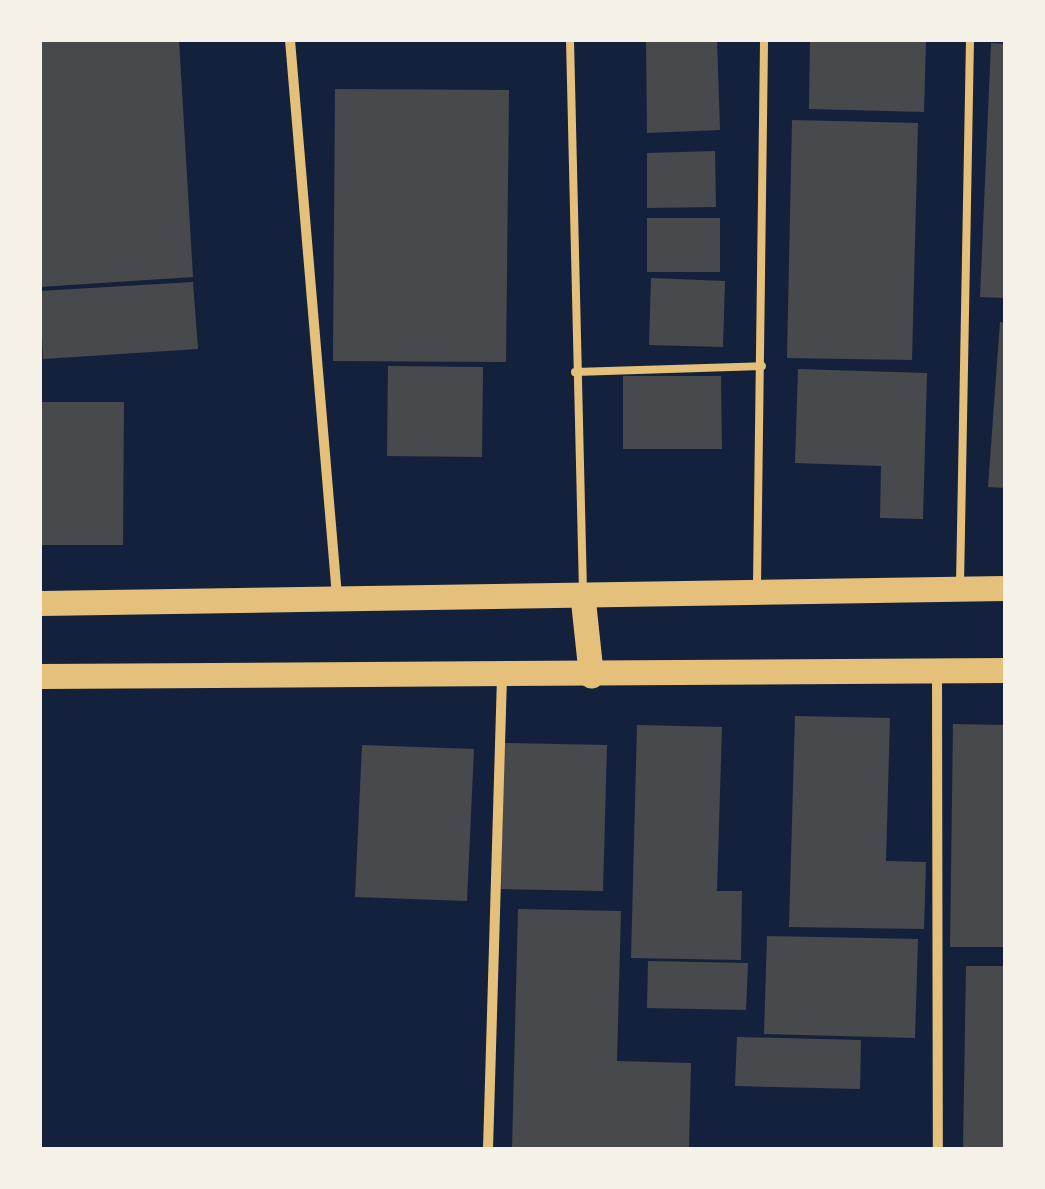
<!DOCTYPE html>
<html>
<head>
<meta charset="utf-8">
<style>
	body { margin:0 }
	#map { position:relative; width:1045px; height:1189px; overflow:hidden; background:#14213d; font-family:Arial,sans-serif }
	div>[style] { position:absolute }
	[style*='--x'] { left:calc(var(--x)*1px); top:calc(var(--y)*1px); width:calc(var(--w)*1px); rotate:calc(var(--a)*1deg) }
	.building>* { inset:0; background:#48494c }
	.service>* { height:8px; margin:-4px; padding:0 4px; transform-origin:4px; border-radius:4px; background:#e5c07b }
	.minor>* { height:10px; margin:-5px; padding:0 5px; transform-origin:5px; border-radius:5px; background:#e5c07b }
	.primary>* { height:25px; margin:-12.5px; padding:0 12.5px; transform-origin:12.5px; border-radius:12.5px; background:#e5c07b }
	span { translate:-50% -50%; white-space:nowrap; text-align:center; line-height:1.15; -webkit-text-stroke:8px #f6f1e7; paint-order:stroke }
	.frame { position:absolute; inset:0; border:42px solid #f6f1e7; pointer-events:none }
</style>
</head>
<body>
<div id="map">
	<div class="building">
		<i style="clip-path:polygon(40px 40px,179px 40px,193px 277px,40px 287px)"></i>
		<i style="clip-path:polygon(646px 40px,717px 40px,720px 130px,647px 133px)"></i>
		<i style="clip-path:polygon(810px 40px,926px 40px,924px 112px,809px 109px)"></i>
		<i style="clip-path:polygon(991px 43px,1005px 44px,1005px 298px,980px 297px)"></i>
		<i style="clip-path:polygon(335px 89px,509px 90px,506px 362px,333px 361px)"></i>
		<i style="clip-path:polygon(792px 120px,918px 123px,912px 360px,787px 358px)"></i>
		<i style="clip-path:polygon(715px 151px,716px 207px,647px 208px,647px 153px)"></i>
		<i style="clip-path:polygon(647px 218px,720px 218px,720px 272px,647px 272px)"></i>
		<i style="clip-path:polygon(651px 278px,725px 281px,723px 347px,649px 345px)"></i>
		<i style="clip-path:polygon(193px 282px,198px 349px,43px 359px,40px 291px)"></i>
		<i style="clip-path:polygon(1000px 322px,1005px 323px,1005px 488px,988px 487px)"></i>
		<i style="clip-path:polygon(388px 366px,483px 367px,482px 457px,387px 456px)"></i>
		<i style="clip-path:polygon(798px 369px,927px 373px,923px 519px,880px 518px,881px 466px,795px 463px)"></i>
		<i style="clip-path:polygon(623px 376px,721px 376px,722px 449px,623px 449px)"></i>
		<i style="clip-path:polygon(40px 402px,124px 402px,123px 545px,40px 545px)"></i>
		<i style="clip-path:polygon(795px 716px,890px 718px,886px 861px,926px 862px,924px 929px,789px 927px)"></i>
		<i style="clip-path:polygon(953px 724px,1005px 725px,1005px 947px,950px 947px)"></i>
		<i style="clip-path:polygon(637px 725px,722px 727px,717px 891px,742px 891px,741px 960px,631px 958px)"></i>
		<i style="clip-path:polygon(504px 743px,607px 745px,603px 891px,501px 889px)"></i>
		<i style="clip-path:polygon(362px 745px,474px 749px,467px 901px,355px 897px)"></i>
		<i style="clip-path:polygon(518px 909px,621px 911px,617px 1061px,691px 1063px,689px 1149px,512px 1149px)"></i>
		<i style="clip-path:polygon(767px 936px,918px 939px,915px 1038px,764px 1034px)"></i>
		<i style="clip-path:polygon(648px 961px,748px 963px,746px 1010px,647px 1008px)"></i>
		<i style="clip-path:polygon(966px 966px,1005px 966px,1005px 1149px,963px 1149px)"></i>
		<i style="clip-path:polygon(737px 1037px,861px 1040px,860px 1089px,735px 1086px)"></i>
	</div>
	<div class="service">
		<i style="--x:570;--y:40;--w:552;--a:88.65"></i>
		<i style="--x:575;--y:372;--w:187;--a:-1.8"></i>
		<i style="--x:757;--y:585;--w:545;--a:-89.26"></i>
		<i style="--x:960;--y:585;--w:545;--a:-88.95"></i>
	</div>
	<div class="minor">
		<i style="--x:290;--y:40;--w:558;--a:85.17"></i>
		<i style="--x:937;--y:670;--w:479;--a:89.9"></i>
		<i style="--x:488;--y:1149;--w:473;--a:-88.3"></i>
	</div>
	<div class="primary">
		<i style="--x:583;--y:601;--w:75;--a:83.9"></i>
		<i style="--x:40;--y:603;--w:965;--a:-0.89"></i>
		<i style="--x:40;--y:676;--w:965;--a:-0.36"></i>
	</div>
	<div class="frame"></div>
</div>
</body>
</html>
